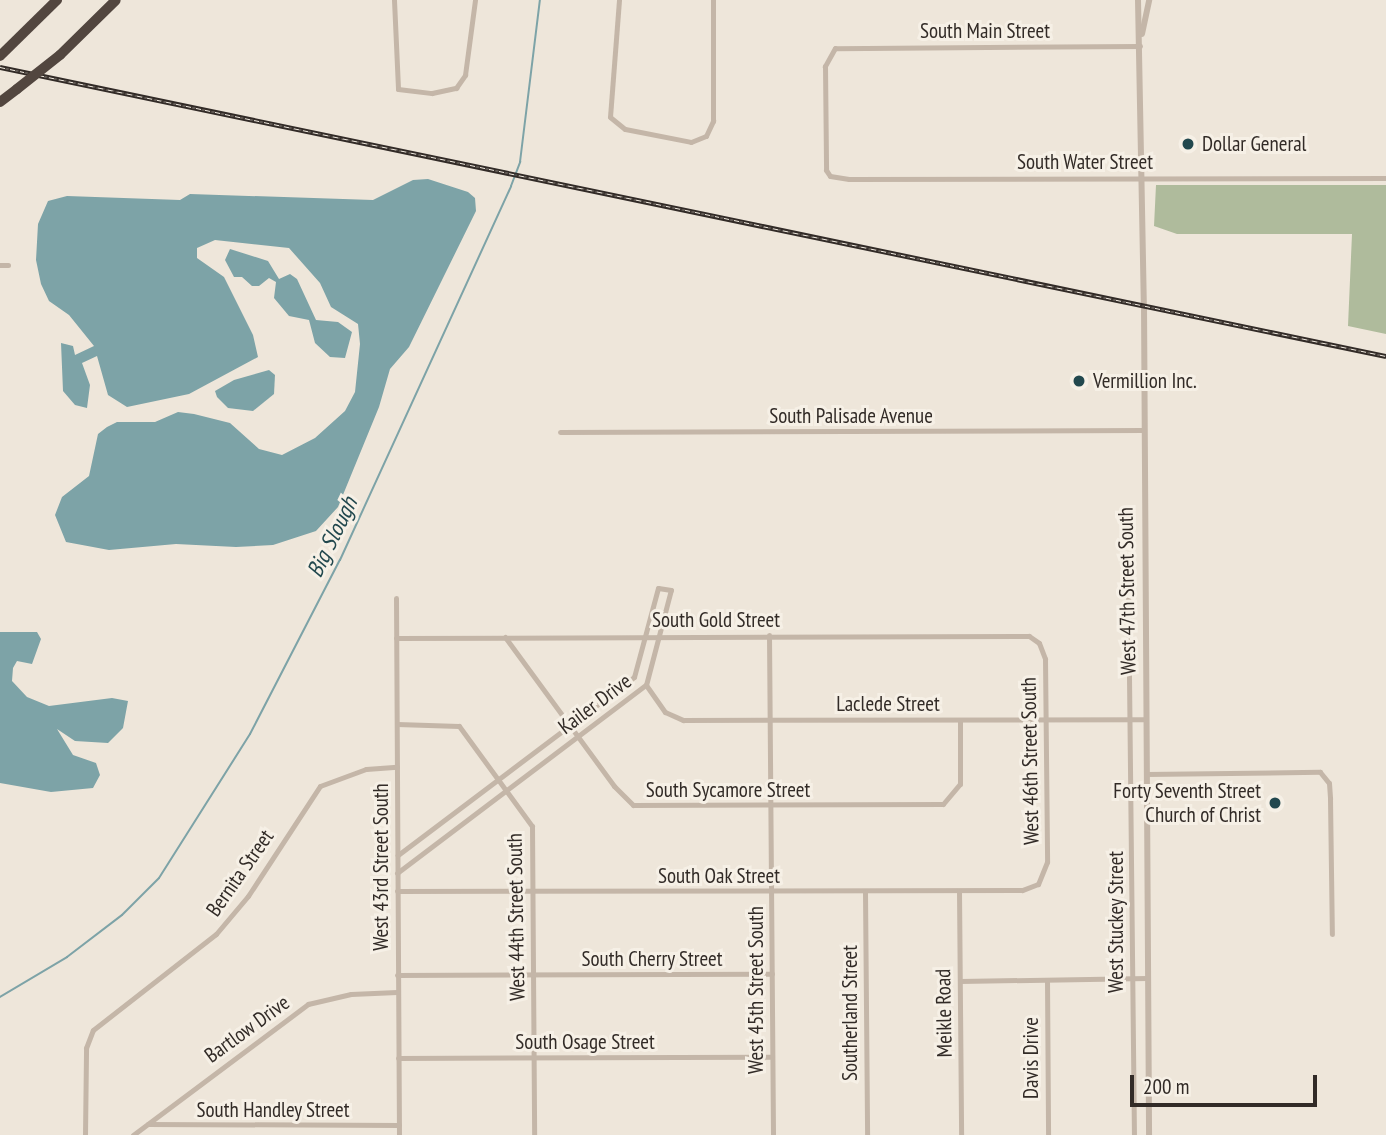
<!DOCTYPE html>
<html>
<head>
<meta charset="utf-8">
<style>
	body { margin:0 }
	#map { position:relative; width:1386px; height:1135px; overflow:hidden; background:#eee6da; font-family:"PT Sans Narrow",sans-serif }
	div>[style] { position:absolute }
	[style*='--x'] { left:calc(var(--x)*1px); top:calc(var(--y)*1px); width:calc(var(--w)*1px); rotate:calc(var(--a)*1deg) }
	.green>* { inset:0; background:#afbb9c }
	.water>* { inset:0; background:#7da3a7 }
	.stream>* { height:2px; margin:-1px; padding:0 1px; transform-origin:1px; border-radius:1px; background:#7da3a7 }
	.minor>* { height:5px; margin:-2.5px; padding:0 2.5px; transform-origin:2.5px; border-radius:2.5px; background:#c4b6a8 }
	.tertiary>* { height:6px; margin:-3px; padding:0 3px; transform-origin:3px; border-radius:3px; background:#c4b6a8 }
	.motorway>* { height:10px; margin:-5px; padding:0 5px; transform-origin:5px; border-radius:5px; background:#52463f }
	.rail>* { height:4.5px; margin-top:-2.25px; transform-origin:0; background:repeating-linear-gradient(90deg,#f6f0e6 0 5px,#322b27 0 10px); box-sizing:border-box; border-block:2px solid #322b27 }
	.motorway-bridge>* { height:10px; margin:-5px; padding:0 5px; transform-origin:5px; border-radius:5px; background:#52463f }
	.dots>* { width:19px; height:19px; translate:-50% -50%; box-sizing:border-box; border:4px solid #f6f0e6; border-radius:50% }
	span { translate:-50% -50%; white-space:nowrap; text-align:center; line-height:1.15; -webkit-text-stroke:6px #f6f0e6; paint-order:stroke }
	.street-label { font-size:21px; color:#322b27 }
	.poi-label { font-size:21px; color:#322b27 }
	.left { translate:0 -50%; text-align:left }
	.right { translate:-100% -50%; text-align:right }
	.water-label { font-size:23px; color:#22484e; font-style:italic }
	.scale { position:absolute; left:1130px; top:1075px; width:187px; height:32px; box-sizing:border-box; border:4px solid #322b27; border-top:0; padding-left:9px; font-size:21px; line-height:24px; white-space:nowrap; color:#322b27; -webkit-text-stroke:5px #f6f0e6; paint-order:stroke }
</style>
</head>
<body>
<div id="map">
	<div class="green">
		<i style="clip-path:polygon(1156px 185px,1386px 185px,1386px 334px,1348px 326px,1352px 234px,1177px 234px,1154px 226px)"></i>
	</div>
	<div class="water">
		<i style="clip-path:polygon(428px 179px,468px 192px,475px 198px,476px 211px,409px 347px,390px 369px,379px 407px,338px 507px,316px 531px,273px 545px,236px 547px,176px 544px,109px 550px,66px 542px,55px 515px,62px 497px,89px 476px,98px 434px,107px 427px,117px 422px,155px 422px,178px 412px,194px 414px,230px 423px,259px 449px,282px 455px,315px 438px,345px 411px,355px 392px,360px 344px,358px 324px,331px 307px,320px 283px,289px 248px,215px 240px,197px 248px,197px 258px,224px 277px,253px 335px,258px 357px,189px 394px,127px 407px,108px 395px,97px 356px,82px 363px,90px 385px,87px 408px,75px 405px,63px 391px,61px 343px,73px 346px,75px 355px,94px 346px,69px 315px,49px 301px,41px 284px,36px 260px,38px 224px,48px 201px,67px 196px,180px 200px,190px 194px,373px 200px,413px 180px)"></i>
		<i style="clip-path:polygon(230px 249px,268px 261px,279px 279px,290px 274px,297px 279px,316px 320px,338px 322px,352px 332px,345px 358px,330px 357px,315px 343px,309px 320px,289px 316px,274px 298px,276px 282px,269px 278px,259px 286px,252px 286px,242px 277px,234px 277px,225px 260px)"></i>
		<i style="clip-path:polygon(269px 370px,275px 375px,274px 394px,253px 411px,228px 408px,217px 397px,215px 391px,234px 380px)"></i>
		<i style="clip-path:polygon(0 632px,37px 632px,41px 639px,32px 664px,17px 661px,13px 668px,12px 681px,27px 697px,49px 706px,112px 698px,128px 701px,123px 728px,108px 743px,75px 741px,57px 729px,73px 755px,96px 763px,100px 775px,93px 788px,51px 792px,0 783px)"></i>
	</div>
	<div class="stream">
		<i style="--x:0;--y:997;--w:78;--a:-30.8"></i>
		<i style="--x:67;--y:957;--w:69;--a:-37.4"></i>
		<i style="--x:122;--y:915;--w:52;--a:-45"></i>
		<i style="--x:159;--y:878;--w:170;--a:-57.7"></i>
		<i style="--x:250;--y:734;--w:196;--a:-62.7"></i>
		<i style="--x:340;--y:560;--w:411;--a:-65.4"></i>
		<i style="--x:511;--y:186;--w:26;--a:-69"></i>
		<i style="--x:520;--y:162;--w:163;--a:-83"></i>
	</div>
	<div class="minor">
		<i style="--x:394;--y:0;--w:89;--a:87.4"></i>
		<i style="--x:398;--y:89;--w:34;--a:7"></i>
		<i style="--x:432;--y:93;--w:25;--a:-12"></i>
		<i style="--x:456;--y:88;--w:16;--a:-55"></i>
		<i style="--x:465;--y:75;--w:76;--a:-82.4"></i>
		<i style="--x:619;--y:0;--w:117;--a:94.4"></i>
		<i style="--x:610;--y:117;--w:19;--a:39"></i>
		<i style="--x:625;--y:129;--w:67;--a:11.1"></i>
		<i style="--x:691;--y:142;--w:16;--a:-22"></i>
		<i style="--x:706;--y:136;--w:17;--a:-65"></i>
		<i style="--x:713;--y:121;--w:121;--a:-90"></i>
		<i style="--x:1140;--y:46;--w:305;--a:179.6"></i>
		<i style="--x:835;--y:48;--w:21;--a:119"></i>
		<i style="--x:825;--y:66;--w:104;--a:89.4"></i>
		<i style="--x:826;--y:170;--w:7;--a:56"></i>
		<i style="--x:830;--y:176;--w:19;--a:9"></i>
		<i style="--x:849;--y:179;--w:537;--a:-0.11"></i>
		<i style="--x:0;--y:265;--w:8;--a:0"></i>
		<i style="--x:560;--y:432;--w:583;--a:-0.2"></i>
		<i style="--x:1128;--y:584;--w:551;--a:89.38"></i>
		<i style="--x:396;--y:598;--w:537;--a:89.68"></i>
		<i style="--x:769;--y:635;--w:500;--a:89.54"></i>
		<i style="--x:505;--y:637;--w:185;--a:53.8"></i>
		<i style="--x:614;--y:786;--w:27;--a:45"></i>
		<i style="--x:633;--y:805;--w:310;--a:-0.2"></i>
		<i style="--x:943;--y:804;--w:26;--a:-50"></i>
		<i style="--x:960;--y:784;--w:64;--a:-90"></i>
		<i style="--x:396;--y:638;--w:633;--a:-0.18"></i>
		<i style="--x:1029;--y:636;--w:12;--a:35"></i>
		<i style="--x:1039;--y:643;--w:17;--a:69"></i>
		<i style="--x:1045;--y:659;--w:203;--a:89.4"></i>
		<i style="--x:1047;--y:862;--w:24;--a:112"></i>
		<i style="--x:1038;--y:884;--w:17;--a:159"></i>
		<i style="--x:1022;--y:890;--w:625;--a:179.91"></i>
		<i style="--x:646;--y:685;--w:33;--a:55"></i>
		<i style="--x:665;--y:712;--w:20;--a:24"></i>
		<i style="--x:683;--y:720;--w:462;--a:-0.1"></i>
		<i style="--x:397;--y:724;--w:62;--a:1.8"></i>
		<i style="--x:459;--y:726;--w:124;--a:53.9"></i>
		<i style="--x:532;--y:826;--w:309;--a:89.6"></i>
		<i style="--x:1146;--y:774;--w:174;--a:-0.7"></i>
		<i style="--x:1320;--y:772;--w:14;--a:51"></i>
		<i style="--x:1329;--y:783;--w:16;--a:86"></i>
		<i style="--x:1330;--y:799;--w:135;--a:89.2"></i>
		<i style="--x:397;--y:873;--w:312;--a:-37.1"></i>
		<i style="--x:646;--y:685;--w:98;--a:-75.3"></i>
		<i style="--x:671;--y:590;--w:13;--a:-171"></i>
		<i style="--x:658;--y:588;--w:92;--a:105.1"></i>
		<i style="--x:634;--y:677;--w:296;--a:143"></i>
		<i style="--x:959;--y:891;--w:244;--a:89.5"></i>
		<i style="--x:865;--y:892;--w:243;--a:89.5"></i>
		<i style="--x:397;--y:975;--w:375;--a:-0.2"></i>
		<i style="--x:1047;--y:980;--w:155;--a:89.6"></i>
		<i style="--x:960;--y:981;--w:187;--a:-0.9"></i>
		<i style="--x:398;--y:1058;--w:374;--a:-0.2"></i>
		<i style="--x:148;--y:1124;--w:251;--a:0.2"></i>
		<i style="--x:85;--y:1135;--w:87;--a:-89.3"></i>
		<i style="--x:86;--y:1048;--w:19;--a:-69"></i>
		<i style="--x:93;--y:1030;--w:156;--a:-38"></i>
		<i style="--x:216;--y:934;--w:50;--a:-49.9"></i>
		<i style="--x:248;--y:896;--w:131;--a:-56.8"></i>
		<i style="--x:320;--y:786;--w:49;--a:-20.3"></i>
		<i style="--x:366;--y:769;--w:31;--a:-4"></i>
		<i style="--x:133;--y:1135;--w:219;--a:-36.8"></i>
		<i style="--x:308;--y:1004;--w:44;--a:-13.1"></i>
		<i style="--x:351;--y:994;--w:46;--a:-2.5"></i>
	</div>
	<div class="tertiary">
		<i style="--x:1138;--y:0;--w:305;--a:88.9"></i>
		<i style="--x:1144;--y:305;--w:830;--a:89.65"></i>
		<i style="--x:1142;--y:34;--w:35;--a:-78"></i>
	</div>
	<div class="motorway">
		<i style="--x:60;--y:55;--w:78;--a:-44.5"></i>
		<i style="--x:0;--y:56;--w:80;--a:-44.5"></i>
		<i style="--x:0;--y:102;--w:21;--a:-37"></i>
	</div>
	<div class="rail">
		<i style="--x:0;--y:67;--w:1416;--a:11.78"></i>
	</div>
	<div class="motorway-bridge">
		<i style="--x:17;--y:89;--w:55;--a:-38.3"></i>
	</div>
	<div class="dots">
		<i style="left:1188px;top:144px;background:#22484e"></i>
		<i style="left:1079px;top:381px;background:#22484e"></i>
		<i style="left:1275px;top:803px;background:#22484e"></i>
	</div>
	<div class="street-label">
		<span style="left:985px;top:31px">South Main Street</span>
		<span style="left:1085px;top:162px">South Water Street</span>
		<span style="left:851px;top:416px">South Palisade Avenue</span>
		<span style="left:1127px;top:591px;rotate:-91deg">West 47th Street South</span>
		<span style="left:716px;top:620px">South Gold Street</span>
		<span style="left:595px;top:704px;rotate:-37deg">Kailer Drive</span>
		<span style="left:888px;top:704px">Laclede Street</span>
		<span style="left:1030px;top:761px;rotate:-91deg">West 46th Street South</span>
		<span style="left:728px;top:790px">South Sycamore Street</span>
		<span style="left:381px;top:867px;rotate:-90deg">West 43rd Street South</span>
		<span style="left:240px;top:873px;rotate:-55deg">Bernita Street</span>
		<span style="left:719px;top:876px">South Oak Street</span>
		<span style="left:516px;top:917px;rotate:-91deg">West 44th Street South</span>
		<span style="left:1116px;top:922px;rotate:-90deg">West Stuckey Street</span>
		<span style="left:652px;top:959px">South Cherry Street</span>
		<span style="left:756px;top:990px;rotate:-90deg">West 45th Street South</span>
		<span style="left:850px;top:1013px;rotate:-90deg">Southerland Street</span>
		<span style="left:944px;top:1013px;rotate:-91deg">Meikle Road</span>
		<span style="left:247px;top:1029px;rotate:-36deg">Bartlow Drive</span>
		<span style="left:585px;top:1042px">South Osage Street</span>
		<span style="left:1031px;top:1058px;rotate:-90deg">Davis Drive</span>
		<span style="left:273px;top:1110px">South Handley Street</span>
	</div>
	<div class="poi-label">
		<span class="left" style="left:1202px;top:144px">Dollar General</span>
		<span class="left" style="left:1093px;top:381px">Vermillion Inc.</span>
		<span class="right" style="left:1261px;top:803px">Forty Seventh Street<br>Church of Christ</span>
	</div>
	<div class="water-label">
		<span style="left:332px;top:537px;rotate:-64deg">Big Slough</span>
	</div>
	<div class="scale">200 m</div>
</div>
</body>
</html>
